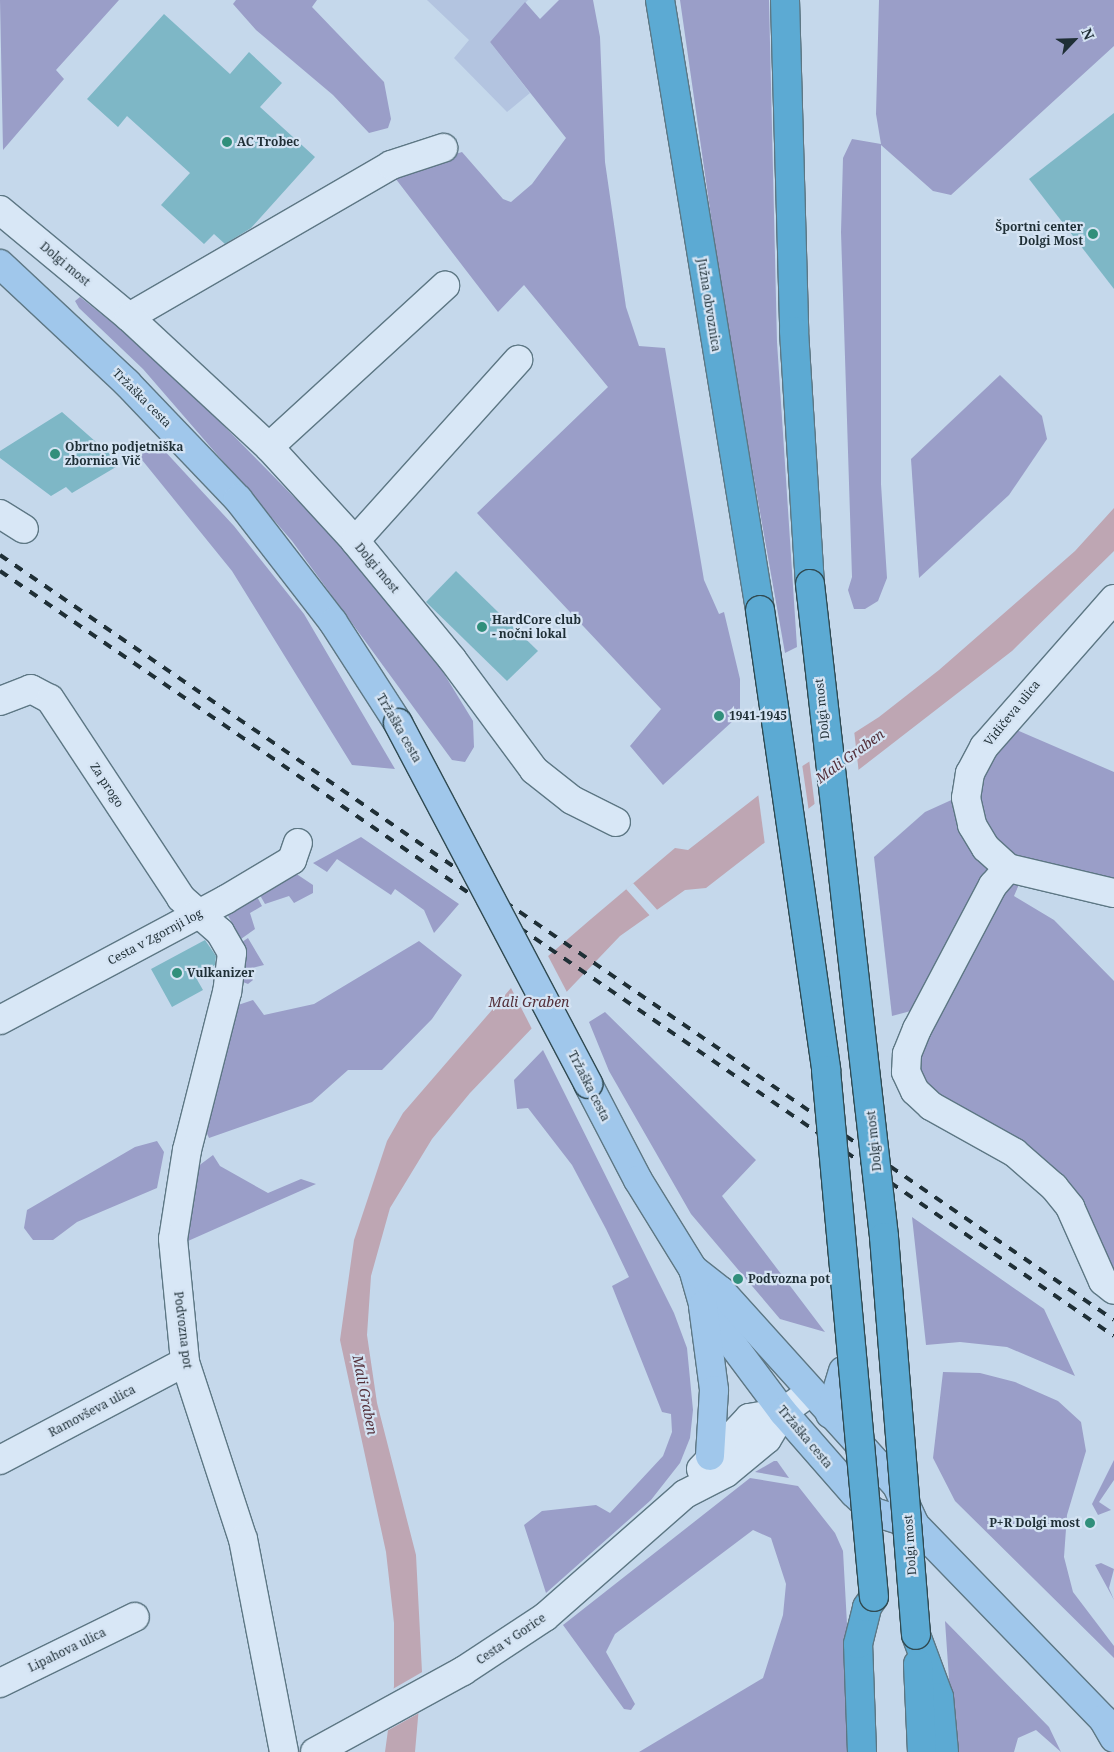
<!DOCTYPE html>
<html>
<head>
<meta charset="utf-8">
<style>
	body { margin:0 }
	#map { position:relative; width:1114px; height:1752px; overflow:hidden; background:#c5d8eb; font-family:"Noto Serif",serif }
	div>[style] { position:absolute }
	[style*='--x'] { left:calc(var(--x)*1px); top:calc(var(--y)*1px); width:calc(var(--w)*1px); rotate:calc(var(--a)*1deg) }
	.farmland>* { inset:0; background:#b3c4e0 }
	.green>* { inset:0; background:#9a9ec8 }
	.water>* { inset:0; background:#bea6b3 }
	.pier>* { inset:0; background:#c5d8eb }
	.building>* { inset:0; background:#7eb7c6 }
	.roads { filter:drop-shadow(1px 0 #5d7784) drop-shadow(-1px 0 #5d7784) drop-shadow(0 1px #5d7784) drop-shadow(0 -1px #5d7784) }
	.minor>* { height:28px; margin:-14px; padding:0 14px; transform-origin:14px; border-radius:14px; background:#d8e7f6 }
	.major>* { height:28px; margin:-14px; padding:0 14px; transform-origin:14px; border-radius:14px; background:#a0c7eb }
	.highway>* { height:28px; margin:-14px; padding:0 14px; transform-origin:14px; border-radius:14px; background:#5caad3 }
	.rail>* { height:4px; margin-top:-2px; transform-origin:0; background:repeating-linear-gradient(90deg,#1f2f36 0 9px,transparent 0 18px) }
	.bridges { filter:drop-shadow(1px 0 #304a52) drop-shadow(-1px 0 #304a52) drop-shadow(0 1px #304a52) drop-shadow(0 -1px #304a52) }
	.major-bridge>* { height:28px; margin:-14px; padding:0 14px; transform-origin:14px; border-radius:14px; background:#a0c7eb }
	.highway-bridge>* { height:28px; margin:-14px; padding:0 14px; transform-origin:14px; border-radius:14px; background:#5caad3 }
	.dots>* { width:14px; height:14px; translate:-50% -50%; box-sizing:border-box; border:2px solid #d4e3f3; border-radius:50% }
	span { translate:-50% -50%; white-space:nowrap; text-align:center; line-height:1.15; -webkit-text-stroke:4.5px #d4e3f3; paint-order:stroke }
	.poi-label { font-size:12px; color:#1f2f36; font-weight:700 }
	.left { translate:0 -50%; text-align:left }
	.right { translate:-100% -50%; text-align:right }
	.street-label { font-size:12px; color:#1f2f36 }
	.water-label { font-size:14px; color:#54303a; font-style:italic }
	.north { position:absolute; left:1049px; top:15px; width:50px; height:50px; -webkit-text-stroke:4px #d4e3f3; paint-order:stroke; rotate:66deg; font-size:14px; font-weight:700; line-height:20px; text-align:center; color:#1f2f36 }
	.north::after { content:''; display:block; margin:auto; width:18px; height:22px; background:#1f2f36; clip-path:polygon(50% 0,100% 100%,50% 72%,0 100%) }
</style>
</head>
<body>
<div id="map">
	<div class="farmland">
		<i style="clip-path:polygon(427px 0,528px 0,490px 42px,530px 93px,507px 112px,454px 58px,469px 40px)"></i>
	</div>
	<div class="green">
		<i style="clip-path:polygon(0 0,119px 0,56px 70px,64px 79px,3px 150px)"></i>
		<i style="clip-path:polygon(236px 0,317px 0,312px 7px,384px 82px,391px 119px,388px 128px,369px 133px,333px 95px,256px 30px,233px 4px)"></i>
		<i style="clip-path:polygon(559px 0,593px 0,600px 37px,605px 162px,626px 307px,639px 346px,665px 348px,704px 580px,719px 614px,724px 612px,740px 679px,740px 709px,734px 720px,663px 785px,630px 746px,661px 709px,477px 513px,608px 387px,524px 285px,498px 312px,392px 174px,462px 152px,503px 199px,511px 202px,532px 184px,566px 138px,490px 42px,525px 2px,540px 19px)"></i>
		<i style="clip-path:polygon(680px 0,769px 0,777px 342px,797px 647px,785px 653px,726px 321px)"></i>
		<i style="clip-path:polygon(879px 0,1114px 0,1114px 46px,951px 195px,933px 191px,881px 145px,881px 484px,887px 578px,878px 601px,865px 609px,854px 609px,848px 590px,852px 577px,841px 232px,843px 158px,852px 139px,881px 144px,876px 114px)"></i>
		<i style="clip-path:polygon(80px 297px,158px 359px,345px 549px,435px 659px,473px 721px,474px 747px,465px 762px,452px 760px,292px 541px,143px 369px,79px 308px,75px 301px)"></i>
		<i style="clip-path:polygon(1000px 375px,1042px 416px,1047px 439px,1009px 495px,919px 578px,911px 459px)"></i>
		<i style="clip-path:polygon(161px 447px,234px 526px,304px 614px,395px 769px,352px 765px,232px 571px,138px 455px)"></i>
		<i style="clip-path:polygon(1007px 731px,1019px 731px,1114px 772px,1114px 886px,1011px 858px,979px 825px,978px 770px)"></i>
		<i style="clip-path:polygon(958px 797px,989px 864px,987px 873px,922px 1008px,892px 1016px,874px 857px,925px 812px)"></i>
		<i style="clip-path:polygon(361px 837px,459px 904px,434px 933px,424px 910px,395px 889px,391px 895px,337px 859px,327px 872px,313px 863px)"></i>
		<i style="clip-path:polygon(295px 873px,313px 885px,313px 893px,294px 903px,289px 896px,265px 904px,257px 890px)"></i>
		<i style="clip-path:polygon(1013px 882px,1020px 882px,1014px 896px,1054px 920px,1114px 981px,1114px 1282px,1086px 1224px,921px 1082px,917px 1052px,983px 919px)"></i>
		<i style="clip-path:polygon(254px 891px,262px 906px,250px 913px,255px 929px,241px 939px,226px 912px)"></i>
		<i style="clip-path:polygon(248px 938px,264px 965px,248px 969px,253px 980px,248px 984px,243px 982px,242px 942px)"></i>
		<i style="clip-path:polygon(419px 941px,462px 975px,432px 1019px,382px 1070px,348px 1070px,312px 1102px,209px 1138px,205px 1129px,238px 1005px,253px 1000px,264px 1015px,314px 1004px)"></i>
		<i style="clip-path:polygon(605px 1012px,756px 1160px,722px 1196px,825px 1332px,780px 1319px,691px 1214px,609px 1071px,589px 1022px)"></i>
		<i style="clip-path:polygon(543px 1050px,674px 1313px,687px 1348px,693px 1410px,690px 1438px,680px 1463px,651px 1500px,546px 1593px,524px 1525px,542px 1511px,596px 1505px,610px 1513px,663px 1456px,672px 1432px,671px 1414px,662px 1412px,612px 1286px,629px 1277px,606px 1229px,572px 1165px,528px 1108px,517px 1109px,514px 1080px)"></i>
		<i style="clip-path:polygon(157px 1141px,164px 1152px,157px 1188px,77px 1222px,53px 1240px,33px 1240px,24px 1228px,27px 1210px,135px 1147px)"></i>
		<i style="clip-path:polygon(213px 1155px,220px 1166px,268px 1193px,301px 1179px,316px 1184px,188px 1241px,197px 1167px)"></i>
		<i style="clip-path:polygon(912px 1217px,1044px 1309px,1075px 1376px,1007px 1347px,960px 1342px,926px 1345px)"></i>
		<i style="clip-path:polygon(943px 1372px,980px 1373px,1015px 1382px,1058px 1401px,1081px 1422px,1086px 1451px,1067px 1515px,1064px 1557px,1073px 1592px,1114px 1646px,1114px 1658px,955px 1501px,933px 1458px)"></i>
		<i style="clip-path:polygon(1114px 1460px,1114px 1480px,1099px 1502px,1111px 1510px,1098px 1515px,1092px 1504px)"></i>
		<i style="clip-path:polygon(774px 1461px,777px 1461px,789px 1478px,755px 1472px)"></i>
		<i style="clip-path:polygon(750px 1478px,798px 1486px,835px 1533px,843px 1551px,854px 1752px,639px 1752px,763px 1678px,783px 1615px,786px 1584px,771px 1538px,753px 1530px,615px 1634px,606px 1652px,635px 1704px,631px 1710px,624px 1709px,563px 1625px)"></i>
		<i style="clip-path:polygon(1101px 1563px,1114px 1569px,1109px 1588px,1114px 1600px,1095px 1565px)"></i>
		<i style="clip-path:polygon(945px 1621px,1049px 1727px,1061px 1752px,1036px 1730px,1018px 1738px,1014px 1752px,954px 1752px)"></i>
	</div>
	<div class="water">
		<i style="clip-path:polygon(1114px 508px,1114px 551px,1012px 651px,706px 888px,685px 890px,620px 936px,470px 1093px,432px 1139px,390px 1208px,371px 1276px,367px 1335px,377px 1403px,416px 1555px,422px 1672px,415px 1752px,385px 1752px,394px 1686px,394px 1623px,386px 1552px,340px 1340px,354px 1240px,387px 1141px,403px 1113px,511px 988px,591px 919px,675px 848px,688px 850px,768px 788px,879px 717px,939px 670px,1075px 551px)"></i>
	</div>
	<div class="pier">
		<i style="clip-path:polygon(854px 730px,859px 774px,815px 807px,809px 759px)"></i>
		<i style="clip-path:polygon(802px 764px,809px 812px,765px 845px,758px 793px)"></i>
		<i style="clip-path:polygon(633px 883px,660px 913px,652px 918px,626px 889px)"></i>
		<i style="clip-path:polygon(547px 954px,569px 996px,533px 1031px,510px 986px)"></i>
		<i style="clip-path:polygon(424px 1671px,421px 1712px,385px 1732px,391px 1690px)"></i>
	</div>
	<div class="building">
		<i style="clip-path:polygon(164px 14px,230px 74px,249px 52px,282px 83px,260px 107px,315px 157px,251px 228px,225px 244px,214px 234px,204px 244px,161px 205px,190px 173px,127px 116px,118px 127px,87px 99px)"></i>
		<i style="clip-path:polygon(1114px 113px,1114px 289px,1029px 179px)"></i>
		<i style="clip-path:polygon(62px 412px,121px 464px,72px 493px,66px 487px,51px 496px,0 458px,0 451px)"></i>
		<i style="clip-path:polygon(456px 571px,538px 651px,507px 681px,426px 602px)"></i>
		<i style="clip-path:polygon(205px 940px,216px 956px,215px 965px,195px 976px,203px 990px,172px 1007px,151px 969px)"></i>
	</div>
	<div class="roads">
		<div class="minor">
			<i style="--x:0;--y:210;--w:168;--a:39.7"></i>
			<i style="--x:129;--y:317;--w:303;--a:-30.1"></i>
			<i style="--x:391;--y:165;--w:55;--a:-18.1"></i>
			<i style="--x:129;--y:317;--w:191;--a:42.9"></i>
			<i style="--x:269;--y:447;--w:127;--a:47.5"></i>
			<i style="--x:355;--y:541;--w:153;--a:50.6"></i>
			<i style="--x:452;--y:659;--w:138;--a:53.5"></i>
			<i style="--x:534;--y:770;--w:48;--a:38.3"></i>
			<i style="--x:572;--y:800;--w:49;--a:26.6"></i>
			<i style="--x:269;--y:447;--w:239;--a:-42.5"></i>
			<i style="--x:0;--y:514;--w:28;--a:32"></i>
			<i style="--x:355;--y:541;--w:244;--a:-48"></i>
			<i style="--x:1114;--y:599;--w:197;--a:131.3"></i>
			<i style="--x:984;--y:747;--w:30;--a:118"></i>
			<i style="--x:970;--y:773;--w:25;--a:99"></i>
			<i style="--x:966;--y:798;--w:28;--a:77"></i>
			<i style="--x:972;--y:825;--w:27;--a:59"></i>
			<i style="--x:986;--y:848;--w:30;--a:42"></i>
			<i style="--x:1008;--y:868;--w:109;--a:13.3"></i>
			<i style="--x:0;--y:701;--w:33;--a:-21"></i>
			<i style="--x:31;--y:689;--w:21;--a:28"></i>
			<i style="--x:50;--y:699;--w:238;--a:56.6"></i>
			<i style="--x:181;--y:898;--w:52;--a:41.1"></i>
			<i style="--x:220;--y:932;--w:24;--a:60"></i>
			<i style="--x:232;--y:953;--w:39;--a:97"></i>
			<i style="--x:227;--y:992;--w:163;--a:104.2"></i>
			<i style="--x:187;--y:1150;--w:90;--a:98.9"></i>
			<i style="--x:173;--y:1239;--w:124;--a:84.4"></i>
			<i style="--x:185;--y:1362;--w:186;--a:71.9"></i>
			<i style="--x:243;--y:1539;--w:217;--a:79.1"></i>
			<i style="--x:1008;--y:868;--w:23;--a:131"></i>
			<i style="--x:993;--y:885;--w:163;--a:117.8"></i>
			<i style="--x:917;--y:1029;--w:27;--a:112"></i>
			<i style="--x:907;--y:1054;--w:18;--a:93"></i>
			<i style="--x:906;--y:1072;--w:21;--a:65"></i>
			<i style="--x:915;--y:1091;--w:22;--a:43"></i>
			<i style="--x:931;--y:1106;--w:96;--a:29.2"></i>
			<i style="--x:1015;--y:1153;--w:52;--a:41.1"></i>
			<i style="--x:1054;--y:1187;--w:26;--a:51"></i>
			<i style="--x:1070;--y:1207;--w:81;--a:66"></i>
			<i style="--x:1103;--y:1281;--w:14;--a:39"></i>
			<i style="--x:0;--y:1020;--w:255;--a:-28.1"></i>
			<i style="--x:225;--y:900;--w:78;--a:-30.8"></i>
			<i style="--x:292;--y:860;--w:18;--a:-71"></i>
			<i style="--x:0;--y:1460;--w:209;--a:-27.9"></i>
			<i style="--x:701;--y:1469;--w:70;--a:-46.7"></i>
			<i style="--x:749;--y:1418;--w:35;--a:-10"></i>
			<i style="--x:783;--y:1412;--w:34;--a:-36"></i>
			<i style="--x:0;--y:1683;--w:150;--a:-26.1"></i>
			<i style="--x:315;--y:1752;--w:169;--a:-28.7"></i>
			<i style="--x:463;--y:1671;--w:98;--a:-33.4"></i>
			<i style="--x:545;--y:1617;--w:186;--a:-41.3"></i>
			<i style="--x:685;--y:1494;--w:46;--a:-27.1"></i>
			<i style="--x:726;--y:1473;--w:53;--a:-39.7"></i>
			<i style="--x:767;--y:1439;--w:31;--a:-59"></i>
		</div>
		<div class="major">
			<i style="--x:0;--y:264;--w:174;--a:43.1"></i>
			<i style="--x:127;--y:383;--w:161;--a:46.3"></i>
			<i style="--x:238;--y:499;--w:155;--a:52.3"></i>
			<i style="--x:333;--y:622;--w:120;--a:57.2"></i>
			<i style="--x:588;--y:1084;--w:108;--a:62.5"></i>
			<i style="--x:638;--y:1180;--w:105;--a:58.3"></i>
			<i style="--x:693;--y:1269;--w:37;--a:74"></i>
			<i style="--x:703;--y:1305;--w:134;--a:53.2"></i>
			<i style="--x:783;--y:1412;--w:108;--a:48.8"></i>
			<i style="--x:854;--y:1493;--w:28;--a:44"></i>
			<i style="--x:874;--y:1512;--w:43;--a:17.6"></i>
			<i style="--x:693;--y:1269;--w:36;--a:38"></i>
			<i style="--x:721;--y:1291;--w:263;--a:47.9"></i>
			<i style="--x:897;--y:1486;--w:43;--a:65.2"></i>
			<i style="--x:915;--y:1525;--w:270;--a:45.9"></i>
			<i style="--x:1103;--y:1719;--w:22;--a:60"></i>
			<i style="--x:703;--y:1306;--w:85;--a:82.5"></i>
			<i style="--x:714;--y:1390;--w:66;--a:93.5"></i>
			<i style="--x:830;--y:1414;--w:45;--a:-73.2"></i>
		</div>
		<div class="highway">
			<i style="--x:660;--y:0;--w:618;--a:80.69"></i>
			<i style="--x:785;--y:0;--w:331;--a:88.4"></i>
			<i style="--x:794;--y:331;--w:254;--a:86.4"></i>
			<i style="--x:916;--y:1635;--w:66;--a:69.6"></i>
			<i style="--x:939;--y:1697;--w:55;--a:84.8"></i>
			<i style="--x:918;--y:1664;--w:88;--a:87.4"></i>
			<i style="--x:862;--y:1752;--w:108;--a:-92.1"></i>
			<i style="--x:858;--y:1644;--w:38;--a:-76"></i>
			<i style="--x:867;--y:1607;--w:12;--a:-55"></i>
		</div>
	</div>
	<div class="rail">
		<i style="--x:0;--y:555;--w:1351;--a:34.48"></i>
		<i style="--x:0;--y:571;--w:1351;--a:34.48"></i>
	</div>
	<div class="bridges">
		<div class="major-bridge">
			<i style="--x:398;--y:723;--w:408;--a:62.2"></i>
		</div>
		<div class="highway-bridge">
			<i style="--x:810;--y:584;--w:657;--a:83.53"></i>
			<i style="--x:884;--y:1237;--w:399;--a:85.4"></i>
			<i style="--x:760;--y:610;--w:465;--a:81.8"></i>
			<i style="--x:826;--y:1070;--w:529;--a:84.8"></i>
		</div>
	</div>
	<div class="dots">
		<i style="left:227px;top:142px;background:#318f7b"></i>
		<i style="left:1093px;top:234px;background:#318f7b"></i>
		<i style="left:55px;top:454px;background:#318f7b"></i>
		<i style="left:482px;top:627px;background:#318f7b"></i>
		<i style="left:719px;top:716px;background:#318f7b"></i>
		<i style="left:177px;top:973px;background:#318f7b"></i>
		<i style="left:738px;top:1279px;background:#318f7b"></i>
		<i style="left:1090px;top:1523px;background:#318f7b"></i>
	</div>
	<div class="poi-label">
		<span class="left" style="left:237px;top:142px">AC Trobec</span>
		<span class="right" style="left:1083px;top:234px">Športni center<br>Dolgi Most</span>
		<span class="left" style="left:65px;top:454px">Obrtno podjetniška<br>zbornica Vič</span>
		<span class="left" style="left:492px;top:627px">HardCore club<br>- nočni lokal</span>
		<span class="left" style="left:729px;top:716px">1941-1945</span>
		<span class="left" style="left:187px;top:973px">Vulkanizer</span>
		<span class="left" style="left:748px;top:1279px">Podvozna pot</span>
		<span class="right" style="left:1080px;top:1523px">P+R Dolgi most</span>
	</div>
	<div class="street-label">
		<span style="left:65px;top:264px;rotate:40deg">Dolgi most</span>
		<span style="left:709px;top:305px;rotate:81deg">Južna obvoznica</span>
		<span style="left:142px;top:398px;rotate:45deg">Tržaška cesta</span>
		<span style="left:377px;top:568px;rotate:50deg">Dolgi most</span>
		<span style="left:822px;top:709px;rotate:-96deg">Dolgi most</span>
		<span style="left:1012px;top:713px;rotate:-51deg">Vidičeva ulica</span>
		<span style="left:399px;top:728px;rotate:60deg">Tržaška cesta</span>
		<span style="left:107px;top:785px;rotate:57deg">Za progo</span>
		<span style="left:155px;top:937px;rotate:-28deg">Cesta v Zgornji log</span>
		<span style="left:589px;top:1086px;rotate:63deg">Tržaška cesta</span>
		<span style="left:874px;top:1141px;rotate:-96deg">Dolgi most</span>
		<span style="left:183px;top:1330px;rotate:83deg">Podvozna pot</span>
		<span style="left:92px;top:1411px;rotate:-28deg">Ramovševa ulica</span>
		<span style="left:805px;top:1437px;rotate:50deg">Tržaška cesta</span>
		<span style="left:910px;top:1545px;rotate:-94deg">Dolgi most</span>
		<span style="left:511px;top:1639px;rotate:-34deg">Cesta v Gorice</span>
		<span style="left:67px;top:1650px;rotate:-26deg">Lipahova ulica</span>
	</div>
	<div class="water-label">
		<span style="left:850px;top:756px;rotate:-36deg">Mali Graben</span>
		<span style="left:529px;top:1002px">Mali Graben</span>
		<span style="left:365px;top:1395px;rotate:79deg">Mali Graben</span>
	</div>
	<div class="north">N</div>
</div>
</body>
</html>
